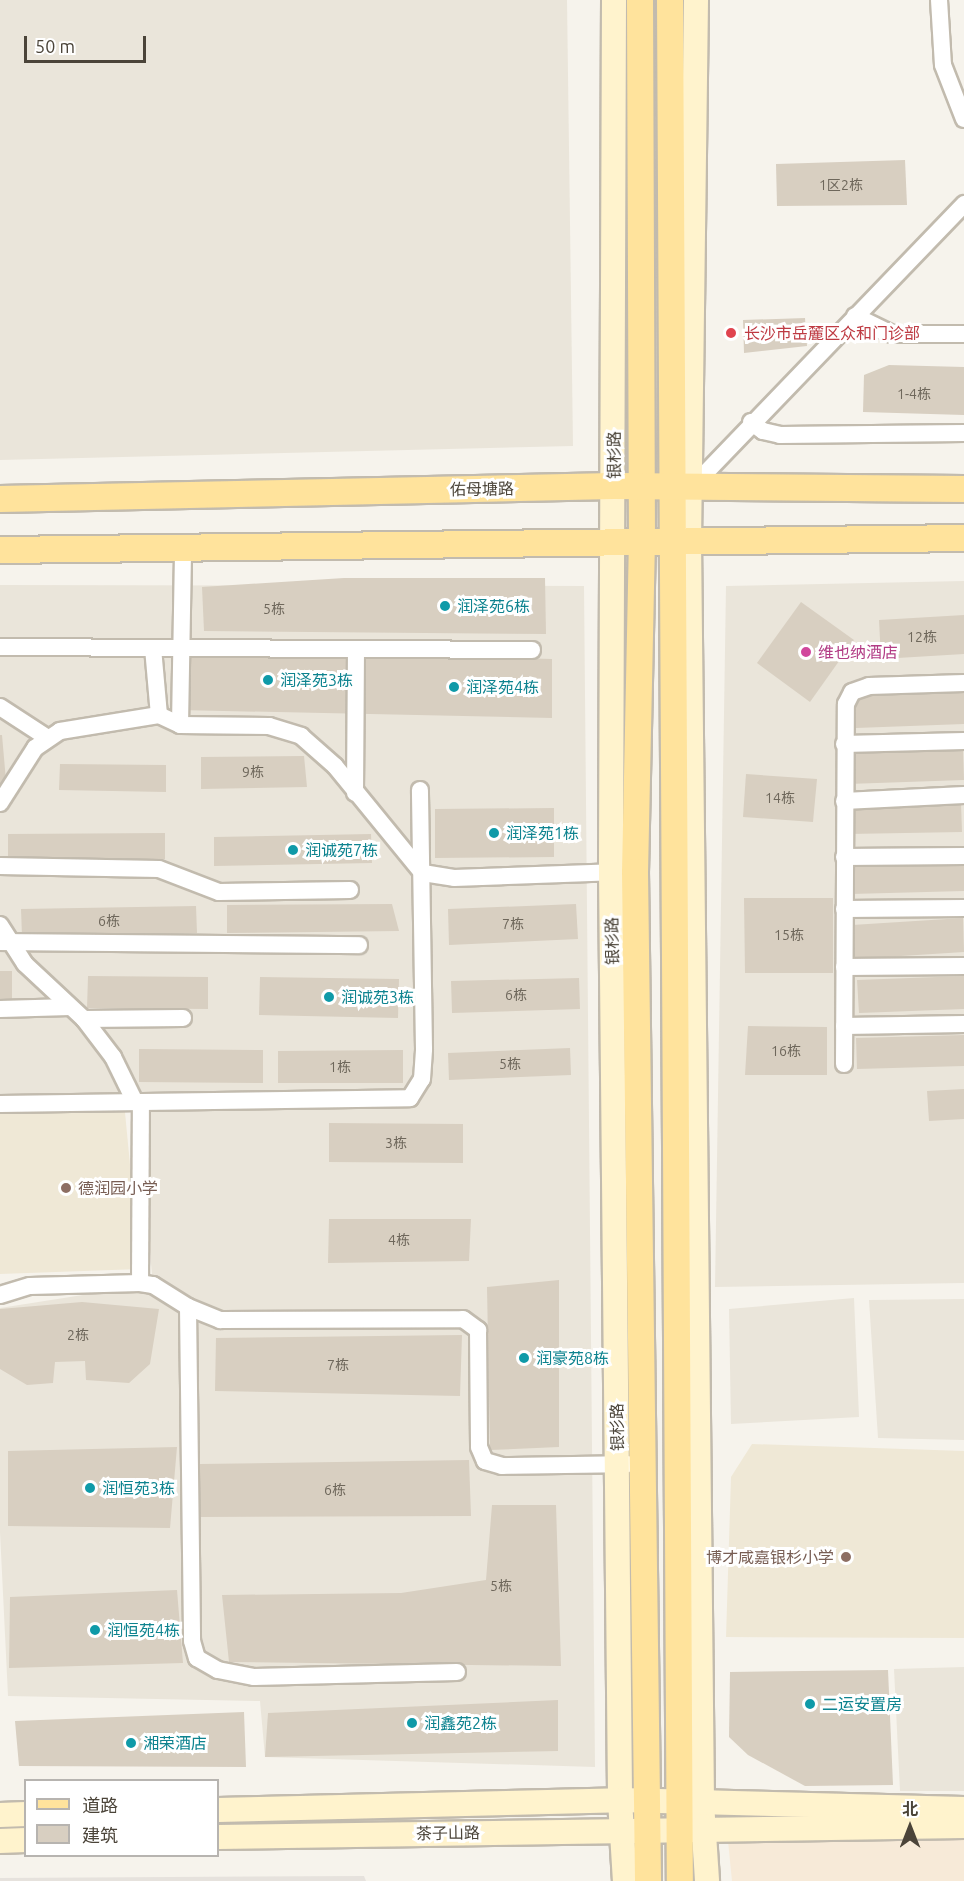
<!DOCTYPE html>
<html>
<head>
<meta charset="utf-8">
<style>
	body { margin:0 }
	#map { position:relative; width:964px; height:1881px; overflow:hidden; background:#f6f3ec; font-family:Ubuntu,"Noto Sans SC",sans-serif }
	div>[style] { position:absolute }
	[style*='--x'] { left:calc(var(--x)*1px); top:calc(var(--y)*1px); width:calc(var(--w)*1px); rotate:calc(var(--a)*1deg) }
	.residential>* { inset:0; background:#eae5da }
	.commercial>* { inset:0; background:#f7ead8 }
	.industrial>* { inset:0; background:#e6e2dd }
	.education>* { inset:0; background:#efe8d6 }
	.building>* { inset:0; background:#d8cfc1 }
	.roads { filter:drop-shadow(2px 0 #c2bbae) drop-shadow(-2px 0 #c2bbae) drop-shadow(0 2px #c2bbae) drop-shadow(0 -2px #c2bbae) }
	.street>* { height:16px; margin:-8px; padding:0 8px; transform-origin:8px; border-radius:8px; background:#fff }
	.secondary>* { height:24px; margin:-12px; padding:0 12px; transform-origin:12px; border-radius:12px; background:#fff3cd }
	.primary>* { height:26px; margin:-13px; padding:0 13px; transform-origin:13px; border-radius:13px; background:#ffe39c }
	.dots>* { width:16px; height:16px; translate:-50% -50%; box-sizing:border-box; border:3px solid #fff; border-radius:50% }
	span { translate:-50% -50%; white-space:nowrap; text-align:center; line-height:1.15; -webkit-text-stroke:6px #fff; paint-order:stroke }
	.number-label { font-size:14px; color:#6e675b }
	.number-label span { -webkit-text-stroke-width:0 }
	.health-label { font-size:16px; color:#be3a42 }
	.left { translate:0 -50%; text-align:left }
	.street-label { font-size:16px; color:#4b4439 }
	.culture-label { font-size:16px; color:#0d838f }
	.hotel-label { font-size:16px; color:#b23c85 }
	.education-label { font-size:16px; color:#785e54 }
	.right { translate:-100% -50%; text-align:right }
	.legend { position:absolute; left:24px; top:1779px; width:195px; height:78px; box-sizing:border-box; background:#fff; border:2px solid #b7b4b0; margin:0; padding:8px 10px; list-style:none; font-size:18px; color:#4b4439 }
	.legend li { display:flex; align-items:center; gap:12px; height:30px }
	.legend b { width:30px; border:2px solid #b7b4b0 }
	.north { position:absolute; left:880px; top:1797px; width:60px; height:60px; -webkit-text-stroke:4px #fff; paint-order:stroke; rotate:0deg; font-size:16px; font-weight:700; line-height:24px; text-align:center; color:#4b4439 }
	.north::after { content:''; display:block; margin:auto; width:21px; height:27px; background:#4b4439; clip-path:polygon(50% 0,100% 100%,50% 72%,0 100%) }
	.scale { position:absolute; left:24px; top:36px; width:122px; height:27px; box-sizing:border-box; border:3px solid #4b4439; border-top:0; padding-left:8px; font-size:18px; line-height:21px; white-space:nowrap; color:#4b4439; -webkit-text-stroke:4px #fff; paint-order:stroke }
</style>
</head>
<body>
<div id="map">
	<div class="residential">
		<i style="clip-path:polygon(0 0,567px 0,573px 446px,0 460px)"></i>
		<i style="clip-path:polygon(964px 581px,964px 1283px,715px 1287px,726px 586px)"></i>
		<i style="clip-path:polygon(0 585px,584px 586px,595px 1767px,265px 1757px,260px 1701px,8px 1696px,0 1532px,0 1308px,153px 1284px,135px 1102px,0 1107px)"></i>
		<i style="clip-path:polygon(854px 1298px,859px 1417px,731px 1424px,729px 1309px)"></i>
		<i style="clip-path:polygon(964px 1299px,964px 1440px,878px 1438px,869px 1300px)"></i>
		<i style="clip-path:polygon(964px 1667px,964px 1791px,900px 1791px,894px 1669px)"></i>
	</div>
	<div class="commercial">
		<i style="clip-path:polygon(964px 1837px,964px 1881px,732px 1881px,728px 1841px)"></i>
	</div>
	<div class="industrial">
		<i style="clip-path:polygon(364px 1876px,366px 1881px,0 1881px,0 1878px)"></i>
	</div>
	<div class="education">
		<i style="clip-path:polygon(124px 1102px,140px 1269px,0 1274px,0 1107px)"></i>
		<i style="clip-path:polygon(752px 1444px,964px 1451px,964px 1638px,726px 1637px,731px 1477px)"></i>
	</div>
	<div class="building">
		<i style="clip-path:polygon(905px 160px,907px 205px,777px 206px,776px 164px)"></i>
		<i style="clip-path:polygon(805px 318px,807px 346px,744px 353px,743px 320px)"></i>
		<i style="clip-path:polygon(889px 365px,964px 367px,964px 415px,863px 412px,864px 375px)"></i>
		<i style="clip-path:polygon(344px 578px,545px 578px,546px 634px,204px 631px,202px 587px)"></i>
		<i style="clip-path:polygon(801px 602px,854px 640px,810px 702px,757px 663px)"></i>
		<i style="clip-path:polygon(964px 615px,964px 654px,881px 659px,879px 620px)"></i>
		<i style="clip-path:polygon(180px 648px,552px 659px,552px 718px,180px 710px)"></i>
		<i style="clip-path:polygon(964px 691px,964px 724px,856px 728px,854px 696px)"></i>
		<i style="clip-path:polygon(0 735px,2px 735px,7px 792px,0 792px)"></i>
		<i style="clip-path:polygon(963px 749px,964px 780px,848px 784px,848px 753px)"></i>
		<i style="clip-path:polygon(304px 756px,307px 787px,201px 789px,201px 757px)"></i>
		<i style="clip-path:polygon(60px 764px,166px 765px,166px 792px,59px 790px)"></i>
		<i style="clip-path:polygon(746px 774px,817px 779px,813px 822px,743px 817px)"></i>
		<i style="clip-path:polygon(961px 803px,962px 832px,848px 834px,848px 806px)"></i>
		<i style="clip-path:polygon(554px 808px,554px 857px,435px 858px,435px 809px)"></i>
		<i style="clip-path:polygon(165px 833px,165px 859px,8px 860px,8px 834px)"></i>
		<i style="clip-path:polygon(371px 834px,372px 863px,214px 866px,214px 837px)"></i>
		<i style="clip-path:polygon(964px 863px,964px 891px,851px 894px,850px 866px)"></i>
		<i style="clip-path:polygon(744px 898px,833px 898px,833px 973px,745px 973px)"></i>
		<i style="clip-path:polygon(392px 904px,399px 931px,227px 933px,227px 905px)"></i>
		<i style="clip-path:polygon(576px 904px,578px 939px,449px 945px,448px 909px)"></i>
		<i style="clip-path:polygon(196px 906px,197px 933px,22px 936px,21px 909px)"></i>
		<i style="clip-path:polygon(963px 918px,964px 952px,854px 959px,852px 925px)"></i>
		<i style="clip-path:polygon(0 971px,12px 971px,12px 1009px,0 1009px)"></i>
		<i style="clip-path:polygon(88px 976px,208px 977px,208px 1009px,87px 1008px)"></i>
		<i style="clip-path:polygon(964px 976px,964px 1009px,859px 1013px,857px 980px)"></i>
		<i style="clip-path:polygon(260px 977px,399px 979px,398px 1018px,259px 1015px)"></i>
		<i style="clip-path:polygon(579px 978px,580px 1009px,452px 1013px,451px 981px)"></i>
		<i style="clip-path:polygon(748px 1026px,827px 1027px,827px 1075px,745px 1075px)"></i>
		<i style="clip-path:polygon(964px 1035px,964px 1066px,857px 1069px,856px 1038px)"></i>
		<i style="clip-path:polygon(570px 1048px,571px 1075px,449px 1080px,448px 1053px)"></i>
		<i style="clip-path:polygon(139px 1049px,263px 1050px,263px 1083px,139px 1082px)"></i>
		<i style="clip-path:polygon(403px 1050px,403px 1083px,278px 1083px,278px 1051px)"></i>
		<i style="clip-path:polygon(964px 1089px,964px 1119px,929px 1121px,927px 1091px)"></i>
		<i style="clip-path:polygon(329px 1123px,463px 1124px,463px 1163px,329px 1162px)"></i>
		<i style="clip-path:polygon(329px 1219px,471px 1219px,469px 1261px,328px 1263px)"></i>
		<i style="clip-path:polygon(559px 1280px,559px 1447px,490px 1450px,487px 1287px)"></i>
		<i style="clip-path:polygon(82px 1302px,159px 1309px,150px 1364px,129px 1383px,86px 1380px,85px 1361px,55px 1362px,53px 1383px,27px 1385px,0 1369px,0 1309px)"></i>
		<i style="clip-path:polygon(462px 1335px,460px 1396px,215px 1391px,216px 1338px)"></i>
		<i style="clip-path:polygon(177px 1447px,170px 1528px,8px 1526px,8px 1451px)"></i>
		<i style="clip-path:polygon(469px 1460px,471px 1516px,200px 1517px,200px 1464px)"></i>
		<i style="clip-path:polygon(492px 1505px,556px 1505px,561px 1666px,229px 1662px,222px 1595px,401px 1593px,486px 1580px)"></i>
		<i style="clip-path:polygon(177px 1590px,183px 1663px,9px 1668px,10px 1597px)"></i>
		<i style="clip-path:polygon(888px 1670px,893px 1785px,805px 1786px,748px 1755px,729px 1737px,730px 1672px)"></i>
		<i style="clip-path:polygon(558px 1700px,558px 1751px,265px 1757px,268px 1713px)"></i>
		<i style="clip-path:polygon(244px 1712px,246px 1767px,19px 1766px,15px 1721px)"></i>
	</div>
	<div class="roads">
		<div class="street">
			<i style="--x:939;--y:0;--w:65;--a:86.5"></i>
			<i style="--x:943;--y:65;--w:58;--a:68.7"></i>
			<i style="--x:855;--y:316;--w:41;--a:25.9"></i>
			<i style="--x:892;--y:334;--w:72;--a:0"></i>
			<i style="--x:751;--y:422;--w:15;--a:37"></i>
			<i style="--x:763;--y:431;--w:17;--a:13"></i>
			<i style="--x:780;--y:435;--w:184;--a:-0.6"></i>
			<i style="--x:692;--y:487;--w:393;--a:-46.1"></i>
			<i style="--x:0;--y:647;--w:532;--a:0.32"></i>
			<i style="--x:153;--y:648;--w:67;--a:84.9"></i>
			<i style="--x:0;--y:707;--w:55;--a:33.1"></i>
			<i style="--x:180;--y:725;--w:177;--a:-89"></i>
			<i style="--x:844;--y:744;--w:120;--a:-1.4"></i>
			<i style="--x:355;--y:793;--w:142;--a:-89.6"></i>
			<i style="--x:844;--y:801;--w:120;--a:-2.9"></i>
			<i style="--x:0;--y:803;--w:65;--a:-57.5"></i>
			<i style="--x:35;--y:748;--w:30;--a:-34"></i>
			<i style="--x:60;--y:731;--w:100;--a:-9.2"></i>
			<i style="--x:159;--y:715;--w:23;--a:25"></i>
			<i style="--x:180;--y:725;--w:89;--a:0.6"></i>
			<i style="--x:269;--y:726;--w:34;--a:17"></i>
			<i style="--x:301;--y:736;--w:45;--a:41.4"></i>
			<i style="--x:335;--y:766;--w:133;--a:50.8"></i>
			<i style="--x:844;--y:857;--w:120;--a:-0.5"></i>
			<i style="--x:0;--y:866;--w:159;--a:1.1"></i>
			<i style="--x:159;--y:869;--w:64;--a:21"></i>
			<i style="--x:219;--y:892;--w:131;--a:-0.9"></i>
			<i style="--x:423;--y:873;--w:31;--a:9"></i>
			<i style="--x:454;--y:878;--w:165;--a:-2.1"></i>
			<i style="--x:844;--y:909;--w:120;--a:-0.5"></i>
			<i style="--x:0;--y:925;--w:46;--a:57.3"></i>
			<i style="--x:25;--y:964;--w:81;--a:43"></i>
			<i style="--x:84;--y:1019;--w:48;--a:52.7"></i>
			<i style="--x:113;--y:1057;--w:50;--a:63.9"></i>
			<i style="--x:0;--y:942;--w:359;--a:0.5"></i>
			<i style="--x:844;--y:967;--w:120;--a:-0.5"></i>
			<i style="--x:0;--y:1009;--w:70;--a:-1.6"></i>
			<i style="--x:84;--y:1019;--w:99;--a:-0.6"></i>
			<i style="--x:844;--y:1026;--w:120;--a:-1"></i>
			<i style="--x:844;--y:1064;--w:360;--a:-89.7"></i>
			<i style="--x:846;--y:704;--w:13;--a:-63"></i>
			<i style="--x:852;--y:692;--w:18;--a:-19"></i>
			<i style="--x:869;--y:686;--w:95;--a:-1.8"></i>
			<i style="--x:0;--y:1104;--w:410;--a:-0.8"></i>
			<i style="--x:410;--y:1098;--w:22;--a:-58"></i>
			<i style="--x:422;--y:1079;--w:30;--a:-86"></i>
			<i style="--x:424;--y:1049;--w:259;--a:-90.9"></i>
			<i style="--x:140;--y:1283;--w:181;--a:-89.7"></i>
			<i style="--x:0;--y:1295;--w:31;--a:-17"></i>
			<i style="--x:30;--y:1286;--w:110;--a:-1.6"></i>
			<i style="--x:140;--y:1283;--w:13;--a:9"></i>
			<i style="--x:153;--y:1285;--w:41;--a:32.2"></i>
			<i style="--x:188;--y:1307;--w:35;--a:22"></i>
			<i style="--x:220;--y:1320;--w:243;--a:-0.2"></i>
			<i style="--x:463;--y:1319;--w:19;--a:36"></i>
			<i style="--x:478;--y:1330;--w:117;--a:89.5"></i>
			<i style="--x:479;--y:1447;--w:15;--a:67"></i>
			<i style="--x:485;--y:1461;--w:18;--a:16"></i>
			<i style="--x:502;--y:1466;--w:126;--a:-0.9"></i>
			<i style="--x:188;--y:1307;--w:334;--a:89.3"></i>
			<i style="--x:192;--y:1641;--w:18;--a:74"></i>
			<i style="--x:197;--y:1658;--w:24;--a:30"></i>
			<i style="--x:218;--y:1670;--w:37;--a:11"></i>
			<i style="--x:254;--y:1677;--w:203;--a:-1.4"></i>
		</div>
		<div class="secondary">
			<i style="--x:614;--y:0;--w:872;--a:90.2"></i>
			<i style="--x:611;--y:872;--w:928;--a:89.44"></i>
			<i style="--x:620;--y:1800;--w:81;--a:86.5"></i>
			<i style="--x:696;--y:0;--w:540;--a:90.74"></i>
			<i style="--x:689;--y:540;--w:1263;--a:89.41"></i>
			<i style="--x:702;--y:1803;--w:78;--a:86.3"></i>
			<i style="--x:218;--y:1810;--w:402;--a:-1.4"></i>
			<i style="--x:620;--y:1800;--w:344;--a:1.5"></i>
			<i style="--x:0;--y:1815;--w:26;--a:-2"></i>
			<i style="--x:218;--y:1837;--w:746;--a:-0.84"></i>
			<i style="--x:0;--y:1841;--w:26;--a:-2"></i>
		</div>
		<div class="primary">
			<i style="--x:640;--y:0;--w:539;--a:89.79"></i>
			<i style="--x:642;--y:539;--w:333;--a:91.2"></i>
			<i style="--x:635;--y:872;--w:1009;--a:89.26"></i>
			<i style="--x:670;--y:0;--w:1881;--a:89.7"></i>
			<i style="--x:0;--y:499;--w:614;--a:-1.21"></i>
			<i style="--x:614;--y:486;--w:350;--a:0.5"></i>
			<i style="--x:0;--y:550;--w:964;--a:-0.71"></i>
		</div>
	</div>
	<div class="dots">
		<i style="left:731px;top:333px;background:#e0444e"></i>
		<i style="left:445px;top:606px;background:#0f9aa8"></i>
		<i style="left:806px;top:652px;background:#d1479c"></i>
		<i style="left:268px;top:680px;background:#0f9aa8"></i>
		<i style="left:454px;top:687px;background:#0f9aa8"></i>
		<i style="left:494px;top:833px;background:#0f9aa8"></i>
		<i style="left:293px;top:850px;background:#0f9aa8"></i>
		<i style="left:329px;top:997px;background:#0f9aa8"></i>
		<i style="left:66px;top:1188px;background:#8d6e63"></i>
		<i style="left:524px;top:1358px;background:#0f9aa8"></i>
		<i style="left:90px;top:1488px;background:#0f9aa8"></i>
		<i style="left:846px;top:1557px;background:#8d6e63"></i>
		<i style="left:95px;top:1630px;background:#0f9aa8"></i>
		<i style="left:810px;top:1704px;background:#0f9aa8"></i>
		<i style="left:412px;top:1723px;background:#0f9aa8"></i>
		<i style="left:131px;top:1743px;background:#0f9aa8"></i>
	</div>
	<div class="number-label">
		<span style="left:841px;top:185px">1区2栋</span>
		<span style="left:914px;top:394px">1-4栋</span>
		<span style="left:274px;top:609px">5栋</span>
		<span style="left:922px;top:637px">12栋</span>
		<span style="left:253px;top:772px">9栋</span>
		<span style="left:780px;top:798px">14栋</span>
		<span style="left:109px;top:921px">6栋</span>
		<span style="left:513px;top:924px">7栋</span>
		<span style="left:789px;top:935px">15栋</span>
		<span style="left:516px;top:995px">6栋</span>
		<span style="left:786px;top:1051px">16栋</span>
		<span style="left:510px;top:1064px">5栋</span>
		<span style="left:340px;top:1067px">1栋</span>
		<span style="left:396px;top:1143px">3栋</span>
		<span style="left:399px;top:1240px">4栋</span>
		<span style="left:78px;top:1335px">2栋</span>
		<span style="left:338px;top:1365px">7栋</span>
		<span style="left:335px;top:1490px">6栋</span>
		<span style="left:501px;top:1586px">5栋</span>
	</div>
	<div class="health-label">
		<span class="left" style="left:744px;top:333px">长沙市岳麓区众和门诊部</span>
	</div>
	<div class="street-label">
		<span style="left:614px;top:455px;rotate:-90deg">银杉路</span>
		<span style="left:482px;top:489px;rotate:-1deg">佑母塘路</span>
		<span style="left:612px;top:941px;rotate:-91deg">银杉路</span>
		<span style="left:617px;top:1427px;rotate:-91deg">银杉路</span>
		<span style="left:448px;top:1833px;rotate:-1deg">茶子山路</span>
	</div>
	<div class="culture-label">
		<span class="left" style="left:457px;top:606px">润泽苑6栋</span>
		<span class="left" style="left:280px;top:680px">润泽苑3栋</span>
		<span class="left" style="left:466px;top:687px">润泽苑4栋</span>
		<span class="left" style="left:506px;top:833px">润泽苑1栋</span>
		<span class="left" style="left:305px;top:850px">润诚苑7栋</span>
		<span class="left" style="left:341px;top:997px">润诚苑3栋</span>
		<span class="left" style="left:536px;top:1358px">润豪苑8栋</span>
		<span class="left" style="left:102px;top:1488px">润恒苑3栋</span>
		<span class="left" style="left:107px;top:1630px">润恒苑4栋</span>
		<span class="left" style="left:822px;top:1704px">二运安置房</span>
		<span class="left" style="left:424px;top:1723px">润鑫苑2栋</span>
		<span class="left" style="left:143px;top:1743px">湘荣酒店</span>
	</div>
	<div class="hotel-label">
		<span class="left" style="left:818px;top:652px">维也纳酒店</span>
	</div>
	<div class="education-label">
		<span class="left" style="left:78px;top:1188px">德润园小学</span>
		<span class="right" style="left:834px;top:1557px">博才咸嘉银杉小学</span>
	</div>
	<ul class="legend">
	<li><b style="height:8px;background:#ffe39c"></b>道路</li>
	<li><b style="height:16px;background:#d8cfc1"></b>建筑</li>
	</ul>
	<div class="north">北</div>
	<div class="scale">50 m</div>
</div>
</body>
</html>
